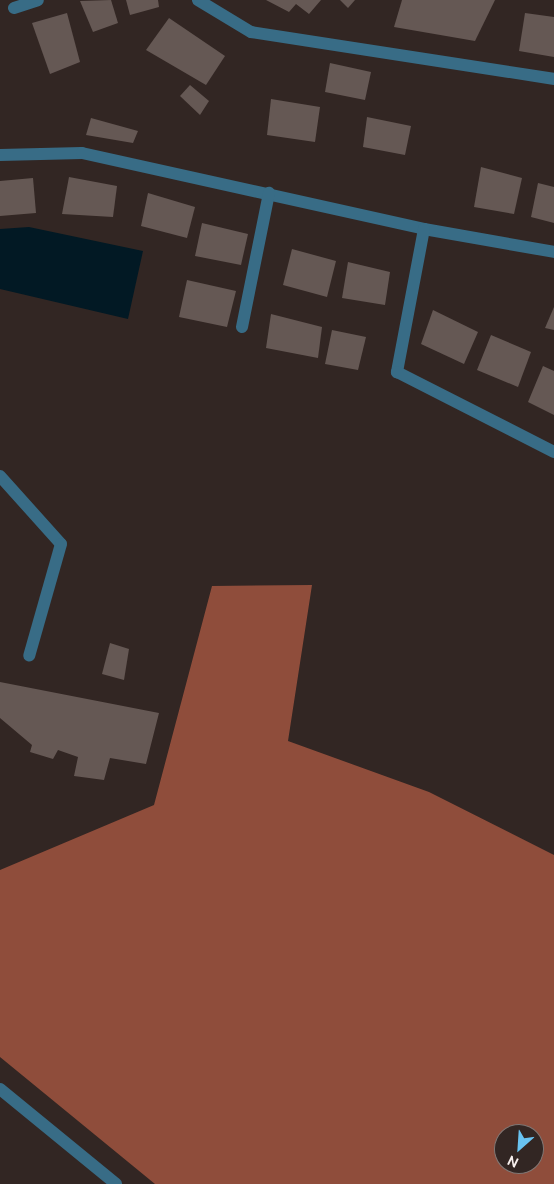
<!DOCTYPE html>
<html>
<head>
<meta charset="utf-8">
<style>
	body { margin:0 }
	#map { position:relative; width:554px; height:1184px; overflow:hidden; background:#322623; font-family:Ubuntu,sans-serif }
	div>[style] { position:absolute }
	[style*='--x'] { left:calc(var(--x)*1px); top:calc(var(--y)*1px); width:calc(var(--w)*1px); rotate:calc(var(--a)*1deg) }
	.forest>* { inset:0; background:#8f4d3b }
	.water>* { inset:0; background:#021924 }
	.building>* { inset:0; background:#655854 }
	.service>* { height:12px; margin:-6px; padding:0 6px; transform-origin:6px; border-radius:6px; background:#386c86 }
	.minor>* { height:12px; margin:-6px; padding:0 6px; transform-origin:6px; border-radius:6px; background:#386c86 }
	span { translate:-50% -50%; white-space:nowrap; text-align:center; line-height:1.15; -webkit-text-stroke:5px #322623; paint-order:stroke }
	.north { position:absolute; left:494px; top:1124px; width:50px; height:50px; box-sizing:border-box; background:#322623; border:1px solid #817774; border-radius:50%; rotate:206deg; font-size:14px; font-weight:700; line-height:20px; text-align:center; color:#f8f0ee }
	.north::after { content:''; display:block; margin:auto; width:18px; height:22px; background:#69c3f1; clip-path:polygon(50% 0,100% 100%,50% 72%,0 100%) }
</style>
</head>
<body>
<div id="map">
	<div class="forest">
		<i style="clip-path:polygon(evenodd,312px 585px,288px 741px,429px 792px,554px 855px,554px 1184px,155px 1184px,0 1057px,0 870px,154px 805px,212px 586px,312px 585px,504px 1134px,534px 1134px,534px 1164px,504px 1164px,504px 1134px)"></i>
	</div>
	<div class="water">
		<i style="clip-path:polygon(29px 227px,143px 251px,128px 319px,0 289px,0 229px)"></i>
	</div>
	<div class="building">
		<i style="clip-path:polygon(111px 0,118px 23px,93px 32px,80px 1px)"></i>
		<i style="clip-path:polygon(126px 0,158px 0,159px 7px,130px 15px)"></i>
		<i style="clip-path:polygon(266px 0,321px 0,309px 14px,296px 4px,289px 12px)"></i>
		<i style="clip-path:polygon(340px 0,355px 0,348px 8px)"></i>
		<i style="clip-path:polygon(402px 0,495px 0,475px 41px,394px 27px)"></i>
		<i style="clip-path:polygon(67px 13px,80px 62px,50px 74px,32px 23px)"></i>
		<i style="clip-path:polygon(525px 13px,554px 17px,554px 57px,519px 51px)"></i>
		<i style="clip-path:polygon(169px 18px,225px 56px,206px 85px,146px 50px)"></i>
		<i style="clip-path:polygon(330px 63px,371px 72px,365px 100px,325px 92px)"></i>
		<i style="clip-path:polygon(190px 85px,209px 101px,200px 115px,180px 96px)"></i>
		<i style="clip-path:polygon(271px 99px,320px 107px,315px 142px,267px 135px)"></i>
		<i style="clip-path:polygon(367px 117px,411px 126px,405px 155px,363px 147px)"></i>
		<i style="clip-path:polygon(91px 118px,138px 131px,133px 143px,86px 135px)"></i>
		<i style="clip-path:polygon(481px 167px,522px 178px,514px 214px,474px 207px)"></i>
		<i style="clip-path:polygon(69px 177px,117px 186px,113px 217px,62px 214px)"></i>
		<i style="clip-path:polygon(33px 178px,36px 213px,0 216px,0 181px)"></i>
		<i style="clip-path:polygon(538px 183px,554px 187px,554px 223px,531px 217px)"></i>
		<i style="clip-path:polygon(148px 193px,195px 207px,187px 238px,141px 226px)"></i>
		<i style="clip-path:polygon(202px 223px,248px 234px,241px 265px,195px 256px)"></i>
		<i style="clip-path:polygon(292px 249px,336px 261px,327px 297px,283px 285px)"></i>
		<i style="clip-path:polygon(348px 262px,390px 272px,385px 305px,342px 298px)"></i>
		<i style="clip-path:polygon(187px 280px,236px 291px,227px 327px,179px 317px)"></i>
		<i style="clip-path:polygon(554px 307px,554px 330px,545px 328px)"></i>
		<i style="clip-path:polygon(433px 310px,478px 332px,464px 364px,421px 344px)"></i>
		<i style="clip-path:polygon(271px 314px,322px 327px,318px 358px,266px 348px)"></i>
		<i style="clip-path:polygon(332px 330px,366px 337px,358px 370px,325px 364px)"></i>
		<i style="clip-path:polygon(491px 335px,531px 352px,518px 387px,477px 370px)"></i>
		<i style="clip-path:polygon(543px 366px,554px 371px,554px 415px,528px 402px)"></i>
		<i style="clip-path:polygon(110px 643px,129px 649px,124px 680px,102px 674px)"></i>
		<i style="clip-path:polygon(0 682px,159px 713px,146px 764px,110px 758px,104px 780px,74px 776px,78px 757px,58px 750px,53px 759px,30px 752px,32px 745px,0 718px)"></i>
	</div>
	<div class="service">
		<i style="--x:0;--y:476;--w:91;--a:48.1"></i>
		<i style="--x:61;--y:544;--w:116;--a:105.9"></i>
	</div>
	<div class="minor">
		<i style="--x:198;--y:0;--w:62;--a:31.1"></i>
		<i style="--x:251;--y:32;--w:307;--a:8.8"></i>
		<i style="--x:14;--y:8;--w:25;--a:-18"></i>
		<i style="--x:0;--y:155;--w:82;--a:-1.4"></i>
		<i style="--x:82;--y:153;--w:350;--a:12.5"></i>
		<i style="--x:424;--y:229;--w:132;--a:10"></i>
		<i style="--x:424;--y:229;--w:146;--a:100.7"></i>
		<i style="--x:397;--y:372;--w:176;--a:27"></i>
		<i style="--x:242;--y:327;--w:137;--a:-78.6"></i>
		<i style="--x:0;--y:1089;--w:150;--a:39.3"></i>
	</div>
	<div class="north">N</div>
</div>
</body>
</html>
